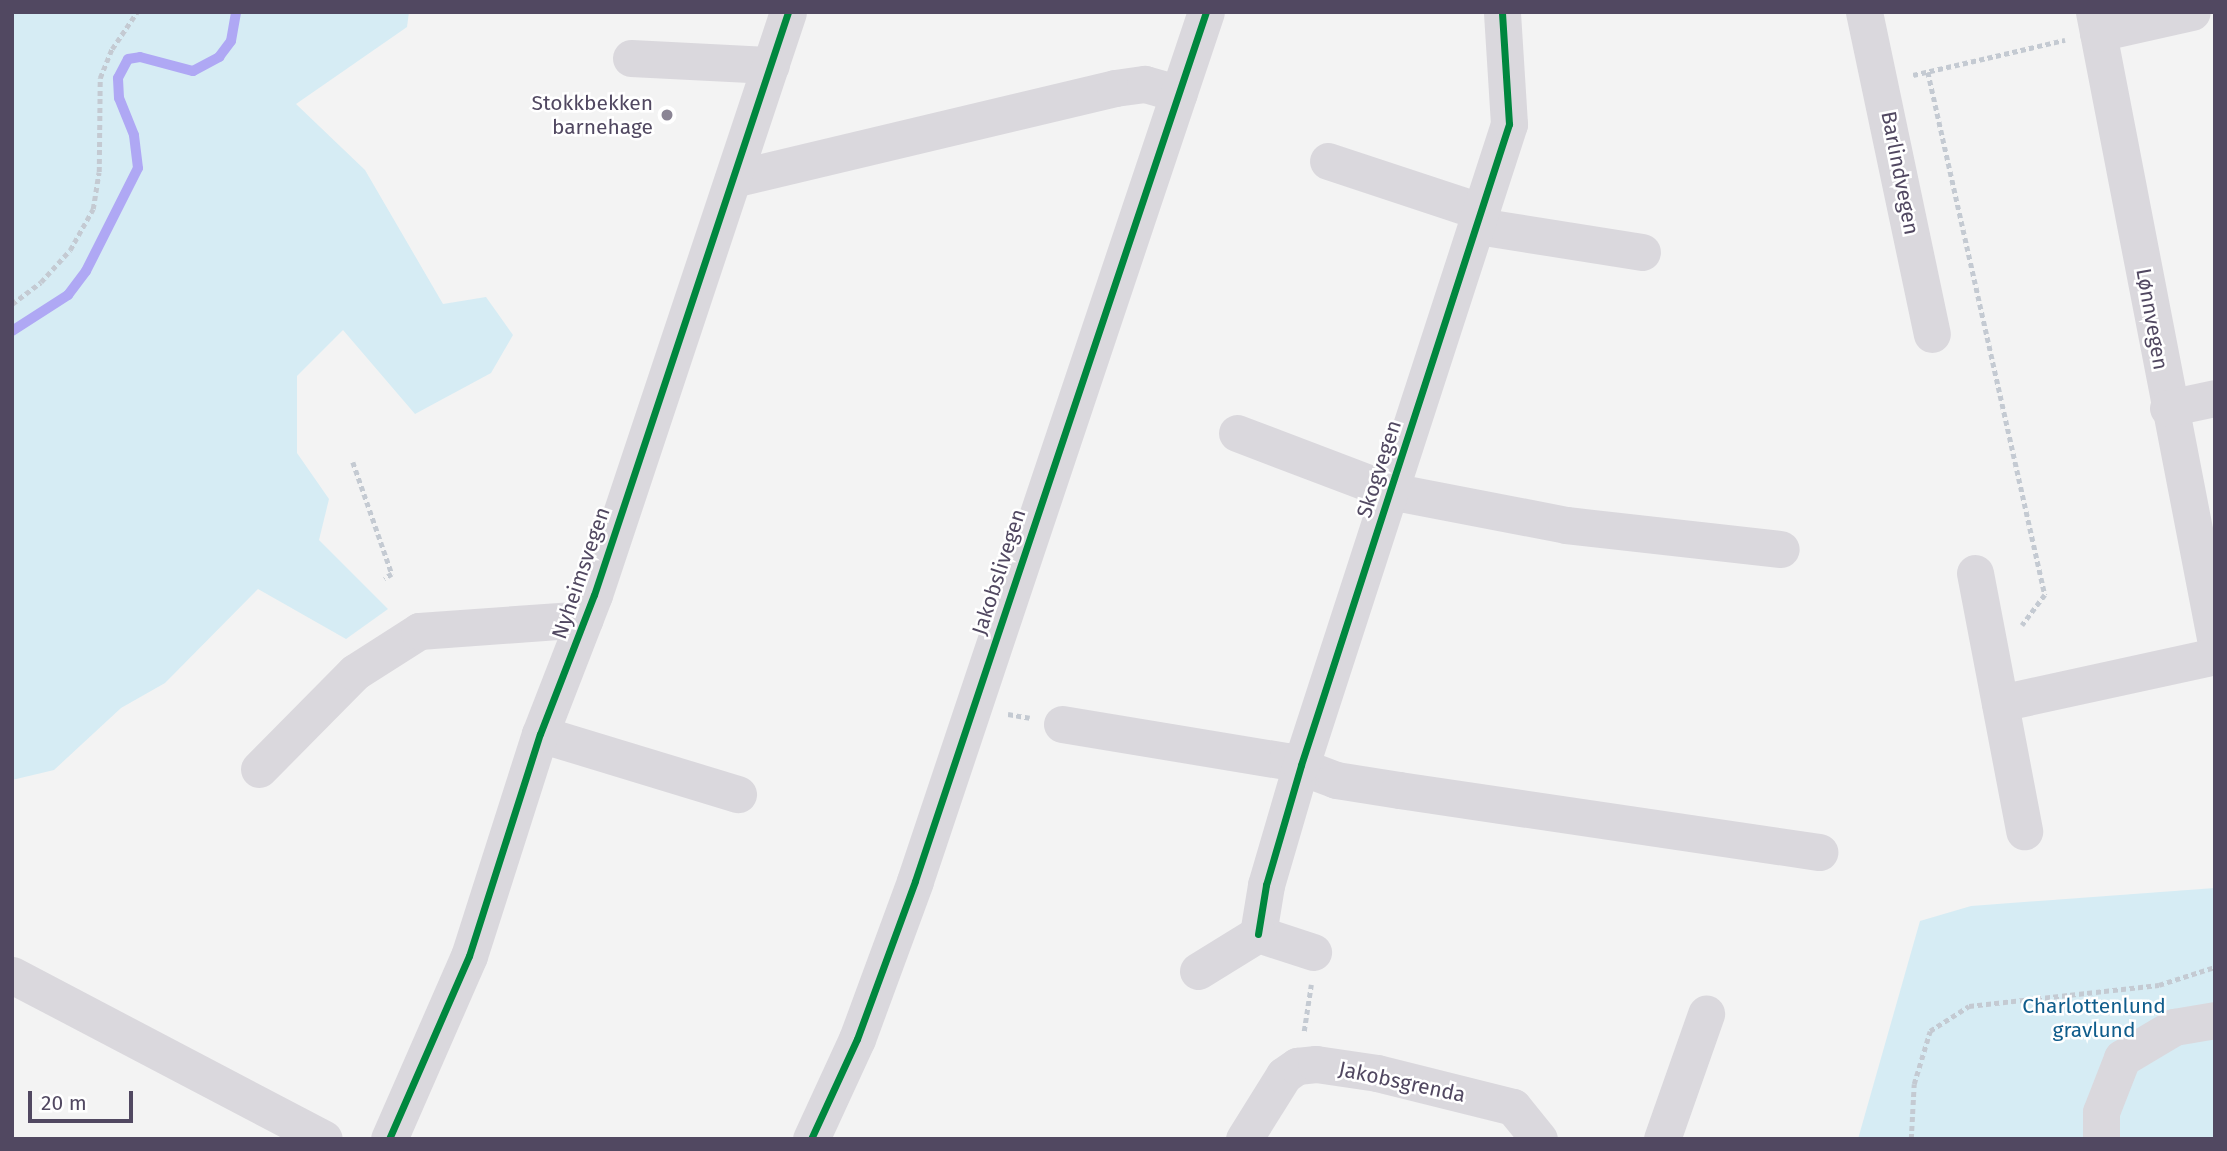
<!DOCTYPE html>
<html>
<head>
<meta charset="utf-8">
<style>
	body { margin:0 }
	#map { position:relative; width:2227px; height:1151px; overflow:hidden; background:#f3f3f3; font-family:"Fira Sans",sans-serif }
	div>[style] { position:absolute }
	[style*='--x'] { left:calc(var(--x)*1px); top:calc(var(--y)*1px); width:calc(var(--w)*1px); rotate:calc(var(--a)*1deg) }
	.green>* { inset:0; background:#d6ecf4 }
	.stream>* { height:10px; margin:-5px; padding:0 5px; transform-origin:5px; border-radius:5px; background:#afa8f4 }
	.path>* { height:4.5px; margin-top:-2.25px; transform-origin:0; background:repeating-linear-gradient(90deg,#c4cad2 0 5px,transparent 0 8.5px) }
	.minor>* { height:37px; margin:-18.5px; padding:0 18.5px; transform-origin:18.5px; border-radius:18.5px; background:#dad8dd }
	.cycleway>* { height:7px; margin:-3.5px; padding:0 3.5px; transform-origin:3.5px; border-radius:3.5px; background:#00873e }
	.dots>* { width:19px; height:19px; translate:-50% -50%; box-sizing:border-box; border:4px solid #fff; border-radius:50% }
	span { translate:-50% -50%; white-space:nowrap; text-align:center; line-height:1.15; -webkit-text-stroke:5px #fff; paint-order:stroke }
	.poi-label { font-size:21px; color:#514861 }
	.right { translate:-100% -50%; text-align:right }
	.street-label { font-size:21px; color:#514861 }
	.park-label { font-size:21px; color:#105d8c }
	.frame { position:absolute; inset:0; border:14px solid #514861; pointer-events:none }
	.scale { position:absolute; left:28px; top:1091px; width:105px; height:32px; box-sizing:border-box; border:4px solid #514861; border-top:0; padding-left:9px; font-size:21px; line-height:24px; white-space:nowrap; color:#514861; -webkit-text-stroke:5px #fff; paint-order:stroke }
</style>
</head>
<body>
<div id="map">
	<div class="green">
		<i style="clip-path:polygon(12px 12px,409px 12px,407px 27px,296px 104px,365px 170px,443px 304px,486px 297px,513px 335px,491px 373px,415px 414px,343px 330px,297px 376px,297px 453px,329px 499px,319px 540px,388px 609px,346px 639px,258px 589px,165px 683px,121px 708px,54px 770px,12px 780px)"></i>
		<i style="clip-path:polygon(2215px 888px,2215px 1139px,1858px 1139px,1920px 921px,1971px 906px)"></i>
	</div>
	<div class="stream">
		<i style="--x:12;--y:331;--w:67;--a:-32.7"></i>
		<i style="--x:68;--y:295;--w:30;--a:-53"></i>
		<i style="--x:86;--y:271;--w:115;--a:-63.2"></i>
		<i style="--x:138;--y:168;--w:33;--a:-97"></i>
		<i style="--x:134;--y:135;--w:40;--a:-112"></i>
		<i style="--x:119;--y:98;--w:20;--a:-93"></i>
		<i style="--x:118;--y:78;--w:21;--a:-62"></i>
		<i style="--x:128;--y:59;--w:12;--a:-9"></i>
		<i style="--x:140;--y:57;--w:55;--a:14.8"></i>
		<i style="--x:193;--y:71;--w:30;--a:-28"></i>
		<i style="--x:219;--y:57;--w:20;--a:-53"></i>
		<i style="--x:231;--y:41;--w:29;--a:-80"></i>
	</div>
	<div class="path">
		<i style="--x:1928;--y:72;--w:536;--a:77.39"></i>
		<i style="--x:2045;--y:595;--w:38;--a:127"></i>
		<i style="--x:1913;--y:75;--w:156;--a:-13"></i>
		<i style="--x:12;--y:304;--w:36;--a:-37"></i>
		<i style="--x:41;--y:282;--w:43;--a:-47.8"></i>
		<i style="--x:70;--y:250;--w:47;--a:-60.7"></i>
		<i style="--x:93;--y:209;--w:37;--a:-81"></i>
		<i style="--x:99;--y:172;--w:94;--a:-89.4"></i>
		<i style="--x:100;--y:78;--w:31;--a:-68"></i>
		<i style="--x:112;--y:49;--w:45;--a:-56"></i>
		<i style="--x:353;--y:462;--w:119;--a:70.8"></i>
		<i style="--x:392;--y:574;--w:9;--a:148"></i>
		<i style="--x:1008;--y:714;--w:22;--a:10"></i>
		<i style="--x:1304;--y:1031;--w:47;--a:-81.3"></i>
		<i style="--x:1911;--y:1139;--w:55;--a:-86.9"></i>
		<i style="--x:1914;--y:1084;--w:55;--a:-73.2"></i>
		<i style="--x:1930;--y:1031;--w:46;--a:-32.7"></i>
		<i style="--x:1969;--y:1006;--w:191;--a:-6.3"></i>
		<i style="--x:2159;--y:985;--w:59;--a:-17.8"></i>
	</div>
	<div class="minor">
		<i style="--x:1864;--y:12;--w:329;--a:78.1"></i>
		<i style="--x:2094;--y:12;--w:638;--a:79.06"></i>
		<i style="--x:2098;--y:33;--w:96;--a:-12.6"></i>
		<i style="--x:631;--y:58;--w:140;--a:2.9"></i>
		<i style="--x:1328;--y:161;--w:162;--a:18.3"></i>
		<i style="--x:733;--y:179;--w:393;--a:-13.4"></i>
		<i style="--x:1115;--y:88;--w:30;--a:-8"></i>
		<i style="--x:1145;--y:84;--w:35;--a:16"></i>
		<i style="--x:1478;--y:226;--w:166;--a:9"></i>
		<i style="--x:2168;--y:408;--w:48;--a:-12"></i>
		<i style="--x:1237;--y:433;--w:164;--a:20.8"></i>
		<i style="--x:1390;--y:491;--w:179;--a:10.9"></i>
		<i style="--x:1566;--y:525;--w:216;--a:6.4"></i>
		<i style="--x:1975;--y:573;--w:263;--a:79.2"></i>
		<i style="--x:2000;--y:703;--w:220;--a:-12.3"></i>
		<i style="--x:1062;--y:724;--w:227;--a:9.4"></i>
		<i style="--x:1286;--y:761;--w:53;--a:20.8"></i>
		<i style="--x:1336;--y:780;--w:64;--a:9"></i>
		<i style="--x:1399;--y:790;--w:425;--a:8.4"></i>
		<i style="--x:540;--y:734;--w:207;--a:16.9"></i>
		<i style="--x:259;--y:769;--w:136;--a:-45.3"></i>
		<i style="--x:355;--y:672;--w:76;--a:-32.6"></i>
		<i style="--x:419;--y:631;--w:166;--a:-4.1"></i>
		<i style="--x:1258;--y:934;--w:50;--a:-80.7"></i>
		<i style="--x:1266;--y:885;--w:125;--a:-73.7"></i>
		<i style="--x:1301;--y:765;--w:674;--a:-72.02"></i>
		<i style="--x:1509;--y:124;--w:112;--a:-93.6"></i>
		<i style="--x:1258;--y:934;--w:58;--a:18.1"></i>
		<i style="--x:1198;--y:971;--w:70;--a:-31.7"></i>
		<i style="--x:12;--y:975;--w:352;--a:27.7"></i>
		<i style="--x:389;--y:1139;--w:200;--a:-66.4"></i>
		<i style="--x:469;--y:956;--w:233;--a:-72.3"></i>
		<i style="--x:540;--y:734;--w:149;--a:-68.8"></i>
		<i style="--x:594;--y:595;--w:614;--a:-71.59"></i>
		<i style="--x:811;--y:1139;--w:110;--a:-65.3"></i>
		<i style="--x:857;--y:1039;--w:168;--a:-69.8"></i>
		<i style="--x:915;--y:881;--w:916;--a:-71.49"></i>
		<i style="--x:1244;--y:1139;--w:75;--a:-58"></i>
		<i style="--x:1284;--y:1075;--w:16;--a:-35"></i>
		<i style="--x:1297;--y:1066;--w:19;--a:-6"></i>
		<i style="--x:1316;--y:1064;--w:62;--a:8.4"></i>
		<i style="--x:1377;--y:1073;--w:140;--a:14"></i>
		<i style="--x:1513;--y:1107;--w:41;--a:50.9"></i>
		<i style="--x:1662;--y:1139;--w:133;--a:-70.6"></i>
		<i style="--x:2101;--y:1139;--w:27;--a:-90"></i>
		<i style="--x:2101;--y:1112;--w:58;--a:-68.7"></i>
		<i style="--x:2122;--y:1058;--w:61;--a:-30.8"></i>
		<i style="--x:2174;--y:1027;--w:42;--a:-9.7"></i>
	</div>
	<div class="cycleway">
		<i style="--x:1258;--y:934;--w:50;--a:-80.7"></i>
		<i style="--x:1266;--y:885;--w:125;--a:-73.7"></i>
		<i style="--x:1301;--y:765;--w:674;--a:-72.02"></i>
		<i style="--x:1509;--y:124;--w:112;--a:-93.6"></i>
		<i style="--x:389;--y:1139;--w:200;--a:-66.4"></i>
		<i style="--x:469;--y:956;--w:233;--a:-72.3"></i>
		<i style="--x:540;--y:734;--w:149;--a:-68.8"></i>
		<i style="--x:594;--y:595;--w:614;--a:-71.59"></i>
		<i style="--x:811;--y:1139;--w:110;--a:-65.3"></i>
		<i style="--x:857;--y:1039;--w:168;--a:-69.8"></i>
		<i style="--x:915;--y:881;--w:916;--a:-71.49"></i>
	</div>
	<div class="dots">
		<i style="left:667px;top:115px;background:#8a8494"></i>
	</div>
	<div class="poi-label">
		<span class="right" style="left:653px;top:115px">Stokkbekken<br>barnehage</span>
	</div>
	<div class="street-label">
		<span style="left:1900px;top:173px;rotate:79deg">Barlindvegen</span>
		<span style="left:2152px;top:319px;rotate:80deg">Lønnvegen</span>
		<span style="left:1379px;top:469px;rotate:-72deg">Skogvegen</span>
		<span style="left:999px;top:572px;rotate:-72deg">Jakobslivegen</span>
		<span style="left:581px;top:573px;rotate:-71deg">Nyheimsvegen</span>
		<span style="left:1402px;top:1082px;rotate:12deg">Jakobsgrenda</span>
	</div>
	<div class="park-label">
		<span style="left:2094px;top:1018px">Charlottenlund<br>gravlund</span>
	</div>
	<div class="frame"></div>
	<div class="scale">20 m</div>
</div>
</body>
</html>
